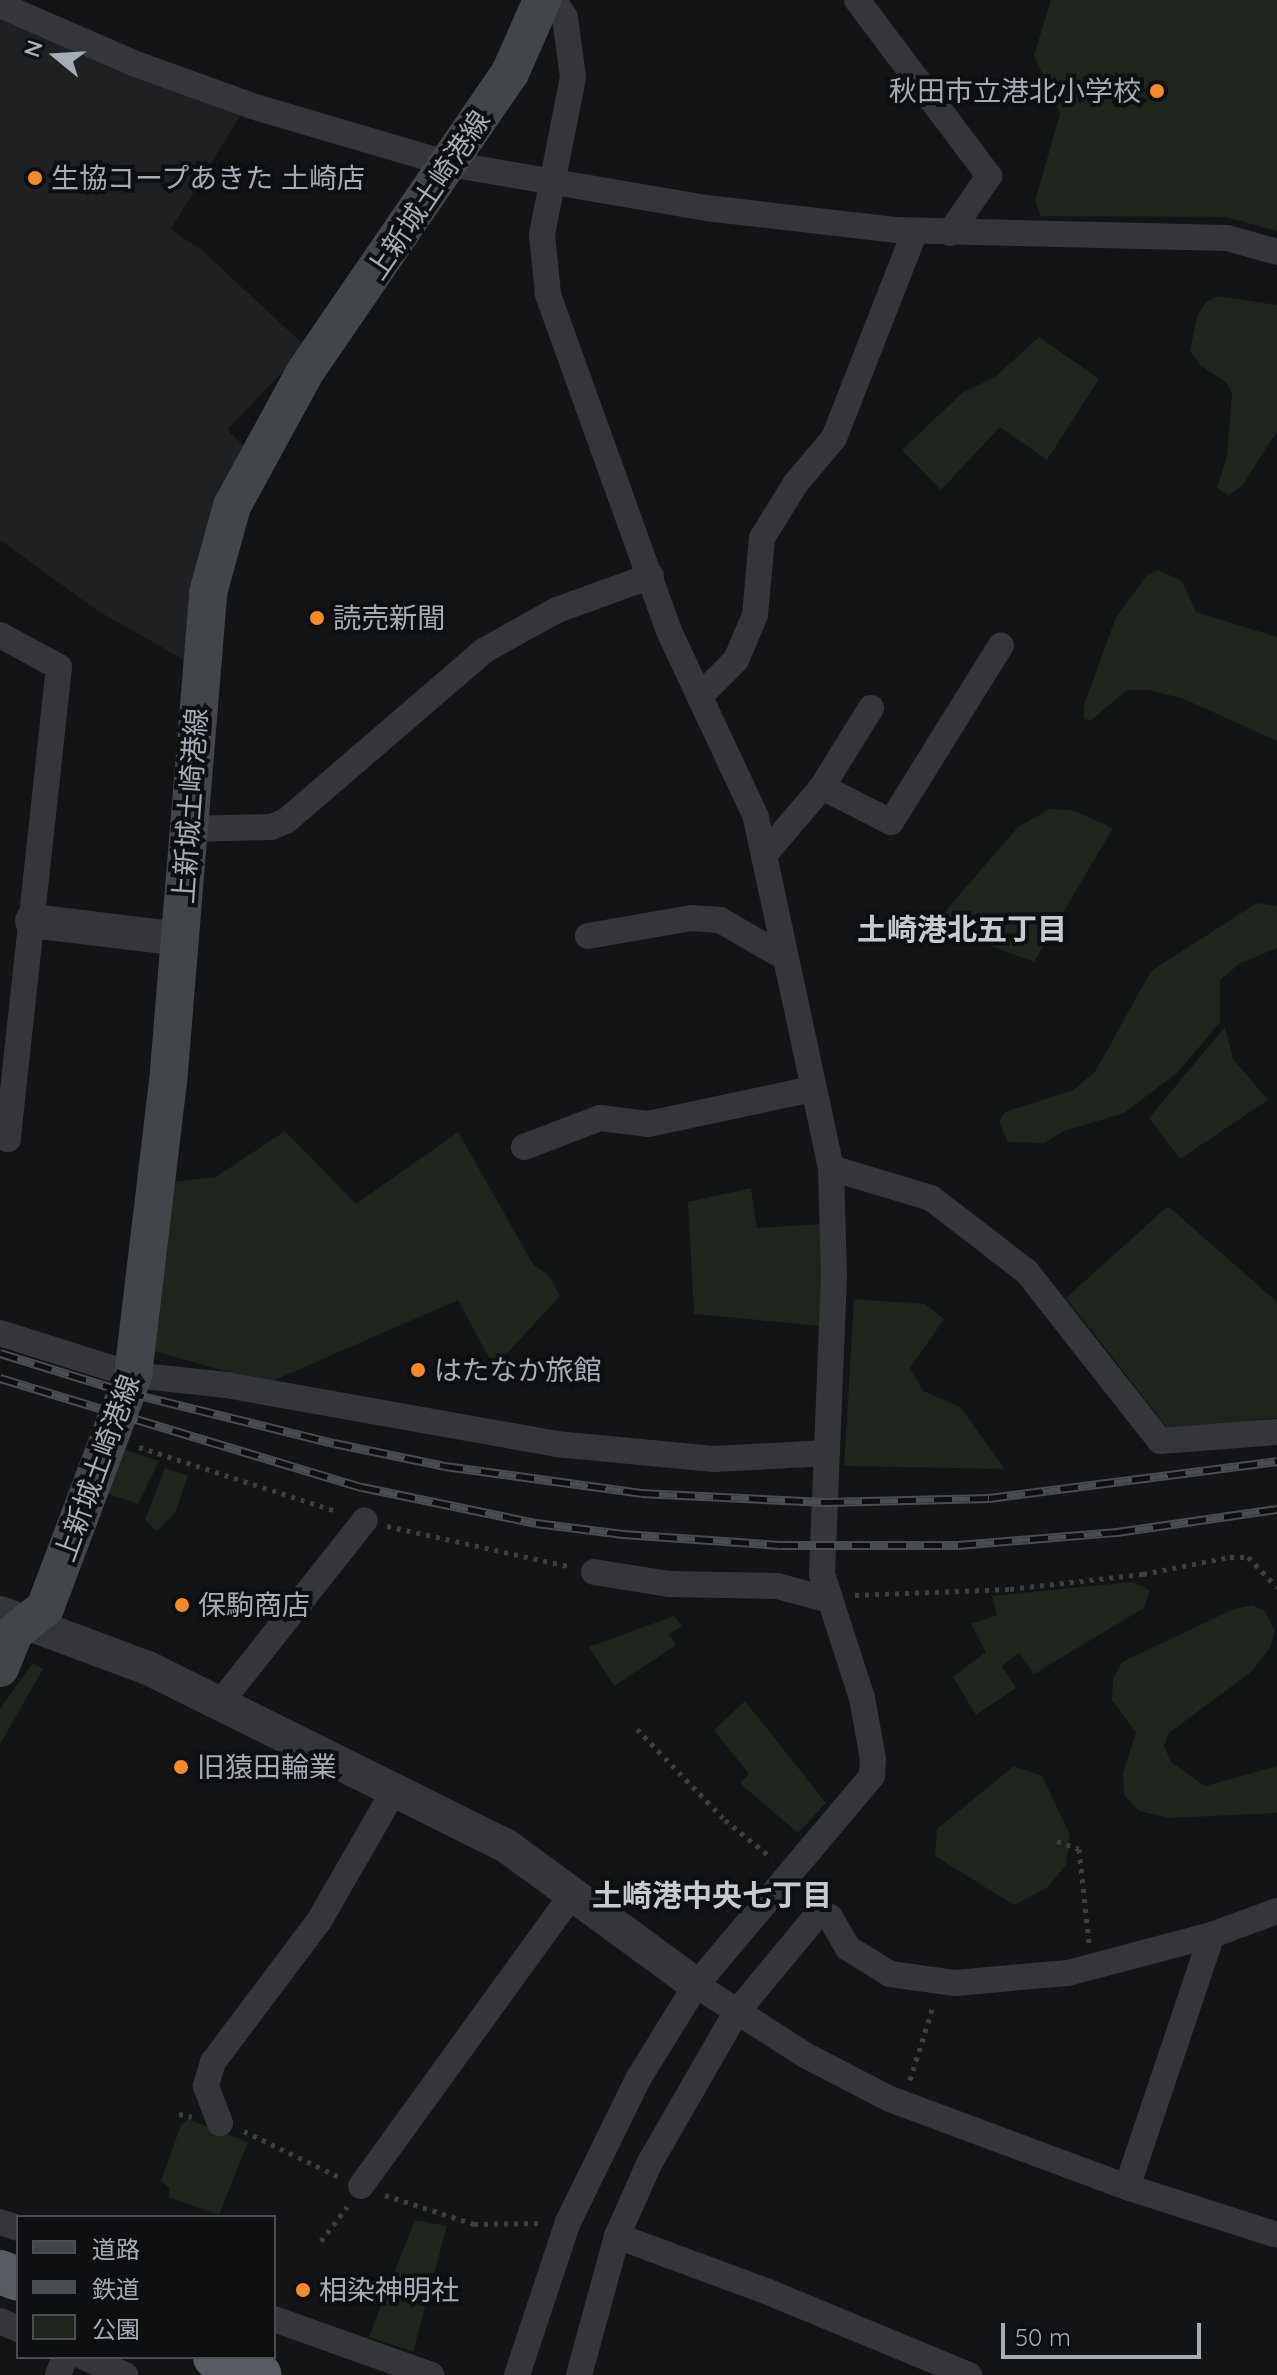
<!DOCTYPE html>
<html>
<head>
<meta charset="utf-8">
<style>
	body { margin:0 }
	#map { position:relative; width:1277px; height:2375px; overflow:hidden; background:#131415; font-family:Quicksand,"Noto Sans JP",sans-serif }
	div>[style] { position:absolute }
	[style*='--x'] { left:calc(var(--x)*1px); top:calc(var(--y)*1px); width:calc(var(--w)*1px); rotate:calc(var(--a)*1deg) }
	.built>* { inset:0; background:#1f2022 }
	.green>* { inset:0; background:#1e251d }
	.path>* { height:5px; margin-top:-2.5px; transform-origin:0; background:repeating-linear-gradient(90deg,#3a3e41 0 4px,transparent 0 10px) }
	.minor>* { height:26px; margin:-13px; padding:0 13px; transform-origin:13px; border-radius:13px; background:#34363a }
	.tertiary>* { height:34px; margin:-17px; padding:0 17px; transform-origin:17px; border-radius:17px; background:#34363a }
	.secondary>* { height:38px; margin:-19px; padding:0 19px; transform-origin:19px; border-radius:19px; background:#42464a }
	.trunk>* { height:44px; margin:-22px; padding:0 22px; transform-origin:22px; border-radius:22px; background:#585c62 }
	.rail>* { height:9px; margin-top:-4.5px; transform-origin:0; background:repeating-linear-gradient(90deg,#0e0f10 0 18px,#494d51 0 36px); box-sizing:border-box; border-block:2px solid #494d51 }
	.dots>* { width:22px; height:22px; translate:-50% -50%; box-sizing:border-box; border:4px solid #0e0f10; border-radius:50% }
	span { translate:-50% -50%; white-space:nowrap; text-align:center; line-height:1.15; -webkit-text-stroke:8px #0e0f10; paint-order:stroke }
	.poi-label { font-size:28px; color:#a5adb6 }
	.right { translate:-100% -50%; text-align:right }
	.left { translate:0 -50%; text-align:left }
	.street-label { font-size:28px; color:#a5adb6 }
	.neighbourhood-label { font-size:30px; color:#c6cbd2; font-weight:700 }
	.legend { position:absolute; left:16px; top:2215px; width:260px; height:144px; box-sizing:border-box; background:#0e0f10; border:2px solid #4a4e52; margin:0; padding:10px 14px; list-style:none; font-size:24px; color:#a5adb6 }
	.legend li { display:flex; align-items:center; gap:16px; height:40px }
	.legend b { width:40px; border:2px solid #4a4e52 }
	.north { position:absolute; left:16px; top:16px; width:80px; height:80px; -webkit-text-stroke:6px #0e0f10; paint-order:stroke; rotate:288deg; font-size:22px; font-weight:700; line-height:32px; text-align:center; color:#a5adb6 }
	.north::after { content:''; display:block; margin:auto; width:28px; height:36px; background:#a5adb6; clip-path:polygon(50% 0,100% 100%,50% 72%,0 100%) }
	.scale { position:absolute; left:1001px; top:2323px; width:200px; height:36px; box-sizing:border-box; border:4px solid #a5adb6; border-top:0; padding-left:10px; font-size:24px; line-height:28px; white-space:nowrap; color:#a5adb6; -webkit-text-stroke:6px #0e0f10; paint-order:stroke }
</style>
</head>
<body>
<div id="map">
	<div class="built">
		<i style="clip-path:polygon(0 20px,240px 116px,171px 229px,205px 253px,306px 347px,227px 430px,246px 448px,186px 661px,98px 611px,0 540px)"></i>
	</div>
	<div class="green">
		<i style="clip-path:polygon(1051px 0,1277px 0,1277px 231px,1226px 217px,1041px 216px,1035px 201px,1060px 114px,1034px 55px)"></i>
		<i style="clip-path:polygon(1217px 296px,1277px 305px,1277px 431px,1242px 486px,1229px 495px,1217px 488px,1227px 456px,1232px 394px,1227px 383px,1200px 365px,1190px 351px,1197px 317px,1205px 303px)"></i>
		<i style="clip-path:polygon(1039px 337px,1099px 379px,1047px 460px,1000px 427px,941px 490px,902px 450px,962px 393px,995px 377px)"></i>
		<i style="clip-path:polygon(1158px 570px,1182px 581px,1196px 612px,1277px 637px,1277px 741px,1184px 699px,1149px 690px,1127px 690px,1090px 721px,1084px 718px,1084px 705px,1116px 617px,1147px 575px)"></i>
		<i style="clip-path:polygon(1050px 809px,1072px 810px,1113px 828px,1034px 962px,939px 926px,948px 908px,1018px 827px)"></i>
		<i style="clip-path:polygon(1257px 903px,1277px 906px,1277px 948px,1239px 964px,1220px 980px,1220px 1022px,1177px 1073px,1124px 1113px,1064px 1131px,1044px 1143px,1008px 1142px,999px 1122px,1005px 1112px,1073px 1090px,1095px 1072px,1151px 971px)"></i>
		<i style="clip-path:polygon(1225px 1027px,1233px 1059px,1268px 1100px,1180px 1159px,1149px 1118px)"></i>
		<i style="clip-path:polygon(285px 1131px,356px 1204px,458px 1132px,533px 1264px,550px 1277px,560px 1296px,494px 1367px,458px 1300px,268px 1383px,150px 1350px,167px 1254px,171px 1182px,216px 1177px)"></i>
		<i style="clip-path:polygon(751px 1188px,757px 1228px,821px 1224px,821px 1326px,694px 1314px,688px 1202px)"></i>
		<i style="clip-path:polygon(1168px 1206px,1277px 1302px,1277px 1418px,1169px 1430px,1066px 1298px)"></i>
		<i style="clip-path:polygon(854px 1299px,925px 1304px,944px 1319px,910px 1368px,923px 1391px,960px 1407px,1005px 1469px,844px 1466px)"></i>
		<i style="clip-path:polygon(122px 1449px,159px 1461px,138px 1504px,106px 1493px)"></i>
		<i style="clip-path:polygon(165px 1468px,188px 1476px,175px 1513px,157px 1531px,145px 1520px)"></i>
		<i style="clip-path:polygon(1132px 1582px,1150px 1590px,1144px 1608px,1034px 1674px,1019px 1653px,1002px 1666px,1016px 1688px,976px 1715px,953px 1677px,986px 1652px,971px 1624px,997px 1615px,992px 1596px)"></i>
		<i style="clip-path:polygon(1252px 1605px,1264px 1610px,1275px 1630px,1270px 1648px,1251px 1672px,1169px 1733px,1164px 1746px,1171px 1762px,1205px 1786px,1277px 1766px,1277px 1813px,1170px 1818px,1139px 1811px,1124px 1795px,1123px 1773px,1136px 1733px,1112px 1700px,1113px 1679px,1122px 1662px,1234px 1609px)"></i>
		<i style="clip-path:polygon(674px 1616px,682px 1626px,669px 1634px,676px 1645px,614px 1686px,589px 1647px)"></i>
		<i style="clip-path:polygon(33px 1663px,43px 1669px,0 1744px,0 1709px)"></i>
		<i style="clip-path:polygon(745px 1701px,826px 1803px,798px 1833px,740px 1783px,749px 1774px,714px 1730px)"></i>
		<i style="clip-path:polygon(1014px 1766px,1042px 1776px,1070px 1835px,1066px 1865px,1047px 1888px,1014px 1905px,935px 1856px,937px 1829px)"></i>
		<i style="clip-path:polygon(188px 2119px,248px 2142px,219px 2215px,168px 2197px,170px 2188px,161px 2181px,181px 2125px)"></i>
		<i style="clip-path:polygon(415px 2220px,447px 2226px,413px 2352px,369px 2337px)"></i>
	</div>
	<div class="path">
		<i style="--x:139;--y:1447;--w:210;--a:18"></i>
		<i style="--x:387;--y:1526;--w:189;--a:12.5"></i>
		<i style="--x:855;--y:1595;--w:155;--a:-2.2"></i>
		<i style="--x:1010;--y:1589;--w:134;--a:-6.4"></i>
		<i style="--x:1143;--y:1574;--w:89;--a:-11.1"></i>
		<i style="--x:1230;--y:1557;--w:18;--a:0"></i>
		<i style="--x:1248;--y:1557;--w:42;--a:46"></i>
		<i style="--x:637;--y:1729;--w:127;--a:46"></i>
		<i style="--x:725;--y:1820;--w:60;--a:39"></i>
		<i style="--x:1057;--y:1841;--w:23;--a:20"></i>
		<i style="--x:1079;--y:1849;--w:94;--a:83.9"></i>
		<i style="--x:910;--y:2080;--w:77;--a:-72.7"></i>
		<i style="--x:179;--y:2114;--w:13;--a:13"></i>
		<i style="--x:244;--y:2131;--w:106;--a:25.8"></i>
		<i style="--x:385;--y:2195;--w:94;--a:18"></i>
		<i style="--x:474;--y:2224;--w:69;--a:-0.8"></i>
		<i style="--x:321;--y:2241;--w:43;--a:-52.6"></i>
	</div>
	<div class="minor">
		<i style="--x:857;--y:0;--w:220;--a:53.1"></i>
		<i style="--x:989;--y:176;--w:69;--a:124.4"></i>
		<i style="--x:0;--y:5;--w:148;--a:23.5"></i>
		<i style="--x:136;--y:64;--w:123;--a:19.9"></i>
		<i style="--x:252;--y:106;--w:205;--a:16.4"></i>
		<i style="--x:449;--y:164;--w:261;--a:9.7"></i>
		<i style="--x:706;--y:208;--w:190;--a:6.6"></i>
		<i style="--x:895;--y:230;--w:332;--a:1.4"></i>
		<i style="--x:1227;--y:238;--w:52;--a:15.6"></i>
		<i style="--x:0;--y:635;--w:67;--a:28.5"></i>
		<i style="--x:59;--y:667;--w:475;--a:96.2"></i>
		<i style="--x:8;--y:1139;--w:9;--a:-159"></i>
		<i style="--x:702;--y:694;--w:48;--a:-45"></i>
		<i style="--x:736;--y:660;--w:49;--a:-67.1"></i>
		<i style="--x:755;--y:615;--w:77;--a:-84.8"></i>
		<i style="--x:762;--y:538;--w:65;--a:-58.3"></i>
		<i style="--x:796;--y:483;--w:59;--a:-49.8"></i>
		<i style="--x:834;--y:438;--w:222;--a:-68.6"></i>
		<i style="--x:822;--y:787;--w:77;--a:26.9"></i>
		<i style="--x:891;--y:822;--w:208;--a:-58.1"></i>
		<i style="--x:188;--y:829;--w:83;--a:-1.4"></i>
		<i style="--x:271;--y:827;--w:16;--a:-22"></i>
		<i style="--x:286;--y:821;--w:262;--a:-40.7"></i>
		<i style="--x:485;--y:650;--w:82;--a:-29.1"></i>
		<i style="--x:557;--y:610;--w:100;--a:-19.9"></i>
		<i style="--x:764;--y:855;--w:89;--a:-49.5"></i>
		<i style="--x:822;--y:787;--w:93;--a:-58.2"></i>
		<i style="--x:588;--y:936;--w:105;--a:-9.9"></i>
		<i style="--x:691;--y:918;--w:29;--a:4"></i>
		<i style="--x:720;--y:920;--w:74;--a:30"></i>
		<i style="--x:524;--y:1147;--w:81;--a:-20.9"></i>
		<i style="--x:600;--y:1118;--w:48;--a:7.1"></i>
		<i style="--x:648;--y:1124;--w:168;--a:-12"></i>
		<i style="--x:831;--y:1168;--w:104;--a:16.7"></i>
		<i style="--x:931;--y:1198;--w:121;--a:37.6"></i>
		<i style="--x:1027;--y:1272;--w:215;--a:51.8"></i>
		<i style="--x:1160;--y:1441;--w:117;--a:-4.4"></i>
		<i style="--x:0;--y:1333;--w:139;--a:17.5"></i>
		<i style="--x:133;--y:1375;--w:94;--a:6.1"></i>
		<i style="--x:226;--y:1385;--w:335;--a:10.1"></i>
		<i style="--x:556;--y:1444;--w:159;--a:5.4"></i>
		<i style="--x:714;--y:1459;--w:113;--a:-3"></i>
		<i style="--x:594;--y:1572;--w:76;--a:9.1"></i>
		<i style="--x:669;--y:1584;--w:108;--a:1.1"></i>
		<i style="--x:777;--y:1586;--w:51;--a:14.9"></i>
		<i style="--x:220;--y:1703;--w:233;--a:-51.6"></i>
		<i style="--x:696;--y:1985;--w:130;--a:32.7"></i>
		<i style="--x:805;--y:2055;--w:96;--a:27.4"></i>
		<i style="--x:890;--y:2099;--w:253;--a:20.4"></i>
		<i style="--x:1127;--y:2187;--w:157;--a:17.7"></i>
		<i style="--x:220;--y:2123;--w:40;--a:-111"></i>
		<i style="--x:206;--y:2086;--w:25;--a:-74"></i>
		<i style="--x:213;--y:2062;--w:176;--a:-53.1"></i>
		<i style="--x:319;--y:1921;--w:152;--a:-60.1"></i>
		<i style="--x:361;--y:2186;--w:362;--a:-54.1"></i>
		<i style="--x:1127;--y:2187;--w:266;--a:-71.4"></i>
		<i style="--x:0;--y:2222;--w:19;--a:18"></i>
		<i style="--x:617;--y:2236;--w:159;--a:20.3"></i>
		<i style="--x:766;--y:2291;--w:220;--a:22.5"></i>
		<i style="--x:274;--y:2319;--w:167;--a:19.6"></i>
		<i style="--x:0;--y:2321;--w:20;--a:24"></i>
		<i style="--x:84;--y:2357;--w:45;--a:23.7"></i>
		<i style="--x:58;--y:2375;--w:19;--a:-69"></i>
		<i style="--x:517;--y:2375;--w:161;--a:-71.6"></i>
		<i style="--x:568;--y:2222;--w:159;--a:-63.9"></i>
		<i style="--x:638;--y:2079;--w:110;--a:-58.3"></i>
		<i style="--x:696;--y:1985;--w:273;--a:-49.9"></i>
		<i style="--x:872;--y:1776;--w:17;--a:-87"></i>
		<i style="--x:873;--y:1759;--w:62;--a:-100.2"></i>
		<i style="--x:862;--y:1698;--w:130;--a:-107.9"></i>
		<i style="--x:822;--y:1574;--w:298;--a:-87.7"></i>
		<i style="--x:834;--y:1276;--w:108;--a:-91.6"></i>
		<i style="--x:831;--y:1168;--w:359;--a:-102.1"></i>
		<i style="--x:756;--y:817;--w:205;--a:-115.1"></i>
		<i style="--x:669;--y:631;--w:358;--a:-109.8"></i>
		<i style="--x:548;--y:294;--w:60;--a:-95.7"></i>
		<i style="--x:542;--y:234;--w:160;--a:-78.8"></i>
		<i style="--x:573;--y:77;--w:60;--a:-97.7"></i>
		<i style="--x:565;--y:18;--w:21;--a:-121"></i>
		<i style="--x:579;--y:2375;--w:144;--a:-74.7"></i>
		<i style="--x:617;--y:2236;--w:79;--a:-66"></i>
		<i style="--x:649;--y:2164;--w:174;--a:-60.1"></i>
		<i style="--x:736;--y:2013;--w:129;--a:-50.4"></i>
		<i style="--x:818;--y:1914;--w:12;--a:14"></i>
		<i style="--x:830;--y:1917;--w:36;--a:60"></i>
		<i style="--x:848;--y:1948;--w:49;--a:31.8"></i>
		<i style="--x:890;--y:1974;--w:66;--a:7.9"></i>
		<i style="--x:955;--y:1983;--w:113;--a:-5.1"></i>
		<i style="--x:1068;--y:1973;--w:149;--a:-14.8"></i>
		<i style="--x:1212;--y:1935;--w:69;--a:-20.3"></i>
	</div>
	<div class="tertiary">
		<i style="--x:32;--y:921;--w:149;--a:6.9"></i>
		<i style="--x:0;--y:1613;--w:158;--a:20.4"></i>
		<i style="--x:148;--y:1668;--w:398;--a:26.4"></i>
		<i style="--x:505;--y:1845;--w:237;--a:36.2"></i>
	</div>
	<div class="secondary">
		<i style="--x:0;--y:1668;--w:38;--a:-68"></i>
		<i style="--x:14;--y:1633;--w:40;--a:-39"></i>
		<i style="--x:45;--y:1608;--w:249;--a:-69.3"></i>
		<i style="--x:133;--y:1375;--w:294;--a:-83.2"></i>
		<i style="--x:168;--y:1083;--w:492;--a:-85.3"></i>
		<i style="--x:208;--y:593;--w:90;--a:-74.6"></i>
		<i style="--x:232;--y:506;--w:153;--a:-61.4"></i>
		<i style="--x:305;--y:372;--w:363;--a:-55.6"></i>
		<i style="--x:510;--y:73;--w:80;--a:-66.3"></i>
	</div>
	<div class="trunk">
		<i style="--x:0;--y:2272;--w:19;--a:21"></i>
		<i style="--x:215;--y:2357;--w:48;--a:21.8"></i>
	</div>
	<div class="rail">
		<i style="--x:0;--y:1353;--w:132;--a:17.2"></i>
		<i style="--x:126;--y:1392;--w:214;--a:13.8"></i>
		<i style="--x:334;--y:1443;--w:113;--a:11.7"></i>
		<i style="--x:445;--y:1466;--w:198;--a:7.8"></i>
		<i style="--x:641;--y:1493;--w:185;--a:2.8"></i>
		<i style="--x:826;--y:1502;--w:163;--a:-1.4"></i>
		<i style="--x:989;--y:1498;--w:290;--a:-7.3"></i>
		<i style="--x:0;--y:1378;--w:378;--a:16.8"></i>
		<i style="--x:362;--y:1487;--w:178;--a:11.7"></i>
		<i style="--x:536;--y:1523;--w:88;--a:7.2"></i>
		<i style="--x:623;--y:1534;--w:157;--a:4"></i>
		<i style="--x:780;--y:1545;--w:178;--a:0"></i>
		<i style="--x:958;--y:1545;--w:160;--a:-4.7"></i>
		<i style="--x:1117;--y:1532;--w:162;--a:-8.2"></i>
	</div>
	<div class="dots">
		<i style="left:1157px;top:91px;background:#f68a2a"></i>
		<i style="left:35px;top:178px;background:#f68a2a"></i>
		<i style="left:317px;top:618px;background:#f68a2a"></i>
		<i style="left:418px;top:1370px;background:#f68a2a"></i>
		<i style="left:182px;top:1605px;background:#f68a2a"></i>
		<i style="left:181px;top:1767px;background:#f68a2a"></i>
		<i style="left:303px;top:2290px;background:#f68a2a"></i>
	</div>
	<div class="poi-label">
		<span class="right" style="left:1141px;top:91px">秋田市立港北小学校</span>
		<span class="left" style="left:51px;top:178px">生協コープあきた 土崎店</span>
		<span class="left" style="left:333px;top:618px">読売新聞</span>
		<span class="left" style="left:434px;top:1370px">はたなか旅館</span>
		<span class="left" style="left:198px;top:1605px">保駒商店</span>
		<span class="left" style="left:197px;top:1767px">旧猿田輪業</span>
		<span class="left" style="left:319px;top:2290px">相染神明社</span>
	</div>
	<div class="street-label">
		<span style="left:428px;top:195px;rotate:-56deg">上新城土崎港線</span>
		<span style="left:190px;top:806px;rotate:-86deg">上新城土崎港線</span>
		<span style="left:97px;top:1468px;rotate:-70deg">上新城土崎港線</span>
	</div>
	<div class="neighbourhood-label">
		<span style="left:962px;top:929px">土崎港北五丁目</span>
		<span style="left:712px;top:1895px">土崎港中央七丁目</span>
	</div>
	<ul class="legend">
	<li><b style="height:10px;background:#42464a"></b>道路</li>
	<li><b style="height:10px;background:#494d51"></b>鉄道</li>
	<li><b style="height:22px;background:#1e251d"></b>公園</li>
	</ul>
	<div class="north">N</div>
	<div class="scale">50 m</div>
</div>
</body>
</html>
